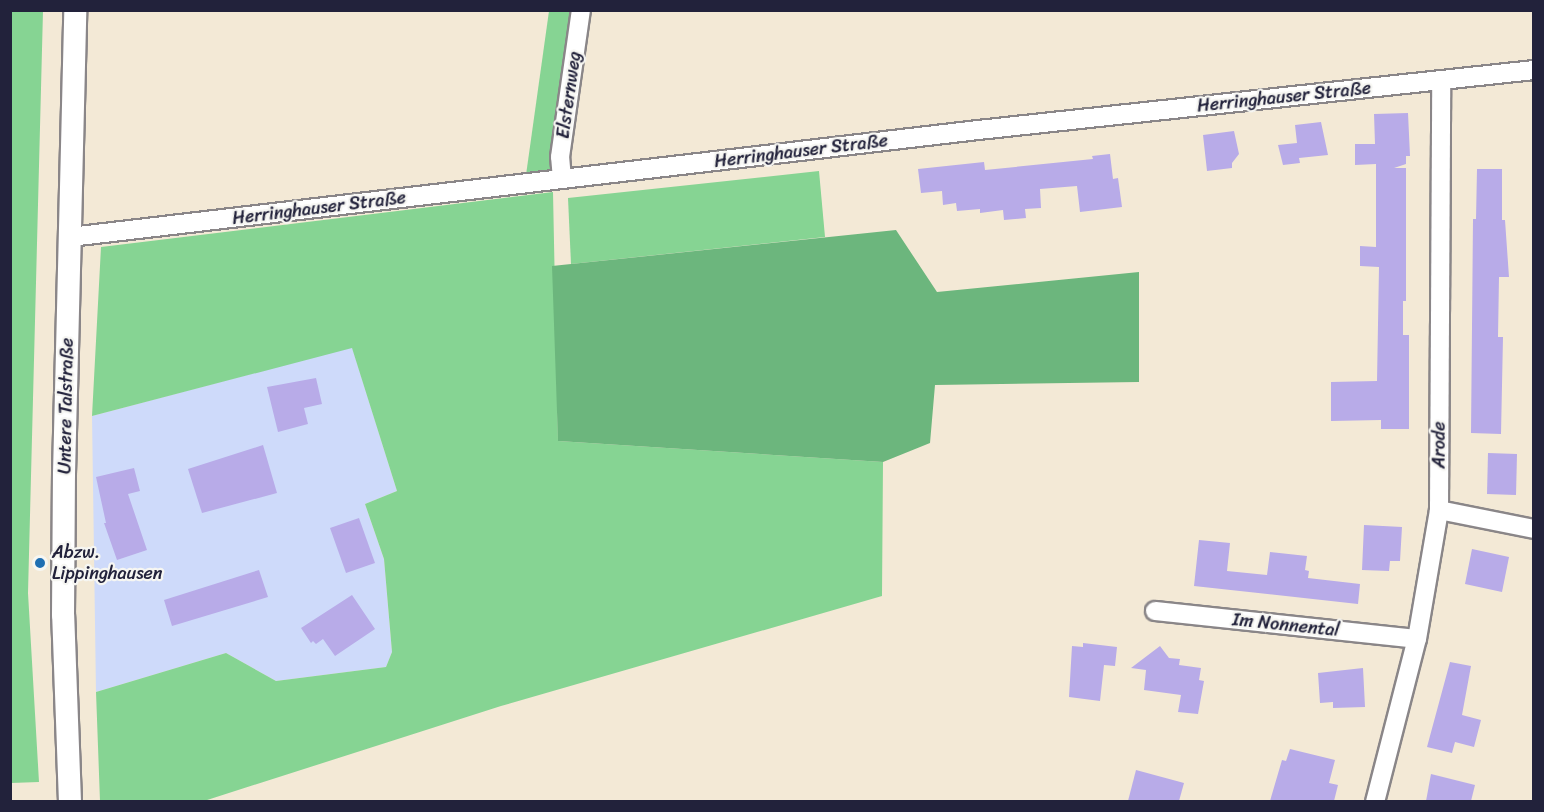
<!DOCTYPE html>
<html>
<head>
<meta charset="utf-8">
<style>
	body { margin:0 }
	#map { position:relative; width:1544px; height:812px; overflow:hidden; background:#f3e9d6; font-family:Sriracha,sans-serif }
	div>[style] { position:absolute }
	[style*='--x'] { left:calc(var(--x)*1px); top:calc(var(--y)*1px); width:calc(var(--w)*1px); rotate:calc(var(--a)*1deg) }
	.built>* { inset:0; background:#cedafa }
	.green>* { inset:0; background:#86d493 }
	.forest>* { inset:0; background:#6cb67d }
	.building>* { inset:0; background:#b8abe8 }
	.roads { filter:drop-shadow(2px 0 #8a8688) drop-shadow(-2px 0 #8a8688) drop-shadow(0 2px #8a8688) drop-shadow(0 -2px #8a8688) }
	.minor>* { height:18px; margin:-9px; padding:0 9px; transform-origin:9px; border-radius:9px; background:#fff }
	.tertiary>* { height:22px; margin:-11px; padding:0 11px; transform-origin:11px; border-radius:11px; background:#fff }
	.dots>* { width:16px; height:16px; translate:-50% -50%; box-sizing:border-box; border:3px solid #f6f6f2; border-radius:50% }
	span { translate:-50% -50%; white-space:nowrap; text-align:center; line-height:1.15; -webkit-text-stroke:4.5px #f6f6f2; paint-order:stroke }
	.street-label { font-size:18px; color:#22223b }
	.poi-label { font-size:18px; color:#22223b }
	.left { translate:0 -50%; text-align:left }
	.frame { position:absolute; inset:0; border:12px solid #22223b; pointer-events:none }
</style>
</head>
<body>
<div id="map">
	<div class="built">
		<i style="clip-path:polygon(352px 347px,397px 491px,365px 504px,384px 559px,392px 652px,386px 667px,276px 681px,226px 653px,96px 692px,92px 416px)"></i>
	</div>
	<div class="green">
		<i style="clip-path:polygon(10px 11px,43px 11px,28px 593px,39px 782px,11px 783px)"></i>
		<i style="clip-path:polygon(549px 11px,575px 11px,553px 168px,545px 173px,526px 175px)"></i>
		<i style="clip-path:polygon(819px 171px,825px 237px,571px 264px,568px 198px)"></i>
		<i style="clip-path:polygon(553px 192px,558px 441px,883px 462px,882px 596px,501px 706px,204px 801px,100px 801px,96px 692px,226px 653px,276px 681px,386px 667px,392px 652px,384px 559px,365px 504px,397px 491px,352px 348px,92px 416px,101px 247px)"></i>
	</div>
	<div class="forest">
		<i style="clip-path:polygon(896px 230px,937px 292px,1139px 272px,1139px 382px,935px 385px,930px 443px,883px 462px,558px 441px,552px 266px)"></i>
	</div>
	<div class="building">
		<i style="clip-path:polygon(1408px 113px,1410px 156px,1406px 156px,1406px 164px,1394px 168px,1406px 168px,1406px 301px,1403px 301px,1403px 335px,1409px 335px,1409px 429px,1381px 429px,1381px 420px,1331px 421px,1331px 382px,1377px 381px,1379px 267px,1360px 266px,1360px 246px,1376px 247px,1376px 164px,1355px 165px,1355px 144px,1375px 144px,1374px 114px)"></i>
		<i style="clip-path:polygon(1321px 122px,1328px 155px,1299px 158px,1300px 163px,1283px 165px,1278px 145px,1297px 143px,1295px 125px)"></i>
		<i style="clip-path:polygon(1234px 131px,1239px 154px,1232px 163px,1232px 168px,1207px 171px,1203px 135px)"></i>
		<i style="clip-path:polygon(1110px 154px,1113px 179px,1118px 178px,1122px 207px,1080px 212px,1077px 186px,1040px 189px,1041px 208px,1025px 209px,1026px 218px,1004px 220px,1003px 210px,980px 213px,980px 209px,957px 211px,956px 203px,943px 205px,942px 191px,921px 193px,918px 169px,984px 162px,985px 170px,1093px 159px,1092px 156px)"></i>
		<i style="clip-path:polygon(1477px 169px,1502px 169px,1502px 220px,1505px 220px,1509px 277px,1499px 277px,1498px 337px,1503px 337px,1501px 434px,1471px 433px,1473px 219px,1476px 219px)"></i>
		<i style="clip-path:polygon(316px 378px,322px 404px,304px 408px,308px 424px,278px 432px,267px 387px)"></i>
		<i style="clip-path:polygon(263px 445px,277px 493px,202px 513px,188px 469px)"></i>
		<i style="clip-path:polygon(1488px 453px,1517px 454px,1516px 495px,1487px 494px)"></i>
		<i style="clip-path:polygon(134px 468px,140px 491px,128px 494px,147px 550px,117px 560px,104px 523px,106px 523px,96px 477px)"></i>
		<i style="clip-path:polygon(359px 518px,375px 563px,346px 573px,330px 528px)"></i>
		<i style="clip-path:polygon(1364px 525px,1402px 527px,1400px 561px,1390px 561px,1389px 571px,1362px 570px)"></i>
		<i style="clip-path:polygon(1199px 540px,1230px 543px,1227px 571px,1267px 575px,1270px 552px,1307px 556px,1305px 570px,1309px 571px,1308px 578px,1360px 584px,1358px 604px,1194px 586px)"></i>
		<i style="clip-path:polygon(1472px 549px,1509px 557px,1502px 592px,1465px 584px)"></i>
		<i style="clip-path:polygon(259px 570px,268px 597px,172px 626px,164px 600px)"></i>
		<i style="clip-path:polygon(352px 595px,375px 629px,335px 656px,323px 639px,316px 644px,313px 641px,311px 643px,301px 628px)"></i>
		<i style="clip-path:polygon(1083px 643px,1117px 647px,1115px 666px,1104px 665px,1100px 701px,1069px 697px,1072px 646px,1083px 647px)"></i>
		<i style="clip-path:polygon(1160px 646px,1169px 658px,1180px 659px,1179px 665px,1201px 668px,1199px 680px,1204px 681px,1198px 714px,1178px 712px,1181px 695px,1144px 690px,1146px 670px,1131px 668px)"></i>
		<i style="clip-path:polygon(1450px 662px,1471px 666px,1462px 715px,1481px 720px,1474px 747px,1455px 742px,1452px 753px,1427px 747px)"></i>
		<i style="clip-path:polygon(1363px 668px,1365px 707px,1333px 708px,1333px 702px,1320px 703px,1318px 673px)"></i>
		<i style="clip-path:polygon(1290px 749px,1335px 760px,1329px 783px,1338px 785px,1334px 801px,1270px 801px,1282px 760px,1286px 761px)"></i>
		<i style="clip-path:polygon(1136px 770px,1184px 783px,1179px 801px,1128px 801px)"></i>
		<i style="clip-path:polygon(1431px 774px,1475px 785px,1471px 801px,1426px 801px)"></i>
	</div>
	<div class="roads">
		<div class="minor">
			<i style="--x:562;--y:179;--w:22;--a:-95"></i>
			<i style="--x:560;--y:157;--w:148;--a:-81.9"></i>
			<i style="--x:70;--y:237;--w:905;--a:-6.72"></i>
			<i style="--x:969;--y:131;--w:568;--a:-6.16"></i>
			<i style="--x:1439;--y:510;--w:97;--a:11.3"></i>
			<i style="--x:1155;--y:611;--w:263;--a:6.1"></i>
			<i style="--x:1375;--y:802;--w:168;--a:-75.6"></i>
			<i style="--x:1417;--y:639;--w:131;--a:-80.3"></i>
			<i style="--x:1439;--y:510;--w:430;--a:-89.7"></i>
		</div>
		<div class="tertiary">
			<i style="--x:70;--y:802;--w:187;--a:-92.1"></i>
			<i style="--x:63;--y:615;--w:141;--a:-89.6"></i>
			<i style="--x:64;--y:474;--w:464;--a:-88.6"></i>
		</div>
	</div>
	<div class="dots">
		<i style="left:40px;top:563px;background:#1f6fb2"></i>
	</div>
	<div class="street-label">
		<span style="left:569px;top:95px;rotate:-82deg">Elsternweg</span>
		<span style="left:1284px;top:97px;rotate:-6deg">Herringhauser Straße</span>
		<span style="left:801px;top:151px;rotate:-7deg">Herringhauser Straße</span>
		<span style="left:319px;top:208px;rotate:-7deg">Herringhauser Straße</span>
		<span style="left:66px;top:406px;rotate:-89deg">Untere Talstraße</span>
		<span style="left:1439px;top:445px;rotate:-90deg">Arode</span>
		<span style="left:1286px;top:625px;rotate:6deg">Im Nonnental</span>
	</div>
	<div class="poi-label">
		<span class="left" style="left:52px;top:563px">Abzw.<br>Lippinghausen</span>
	</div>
	<div class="frame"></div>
</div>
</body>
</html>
